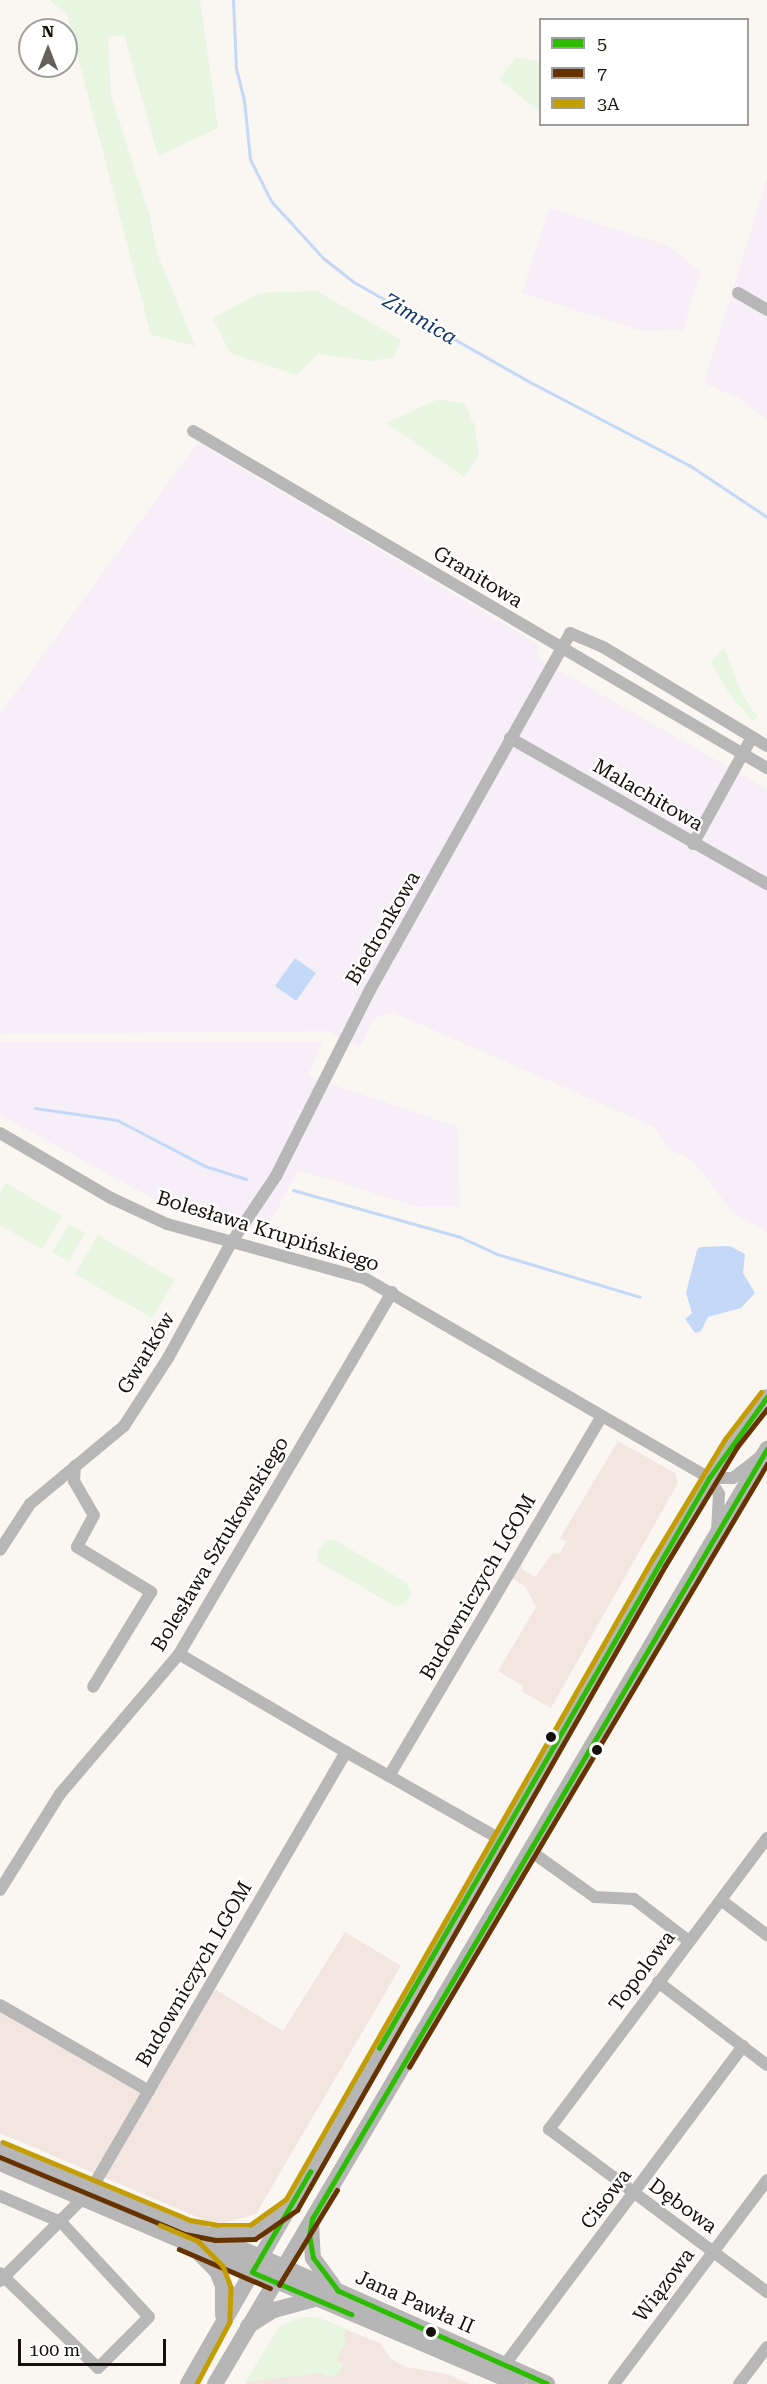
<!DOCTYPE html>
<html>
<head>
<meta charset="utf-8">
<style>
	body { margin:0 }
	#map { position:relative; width:767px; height:2384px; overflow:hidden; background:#faf6f2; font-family:"Roboto Serif",serif }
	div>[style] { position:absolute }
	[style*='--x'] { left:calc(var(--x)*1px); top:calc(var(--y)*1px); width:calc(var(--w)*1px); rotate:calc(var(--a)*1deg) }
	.commercial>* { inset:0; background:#f3e6e0 }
	.industrial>* { inset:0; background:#f7eff8 }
	.green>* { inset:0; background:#e8f5e1 }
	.water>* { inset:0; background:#c4d9f8 }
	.stream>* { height:3px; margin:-1.5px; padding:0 1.5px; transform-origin:1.5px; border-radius:1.5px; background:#c4d9f8 }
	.street>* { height:12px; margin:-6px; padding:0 6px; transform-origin:6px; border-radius:6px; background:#b6b7b6 }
	.secondary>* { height:16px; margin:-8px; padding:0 8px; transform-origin:8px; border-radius:8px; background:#b5b6b5 }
	.bus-1>* { height:4.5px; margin:-2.25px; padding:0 2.25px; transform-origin:2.25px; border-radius:2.25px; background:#2cbc02 }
	.bus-2>* { height:4.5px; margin:-2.25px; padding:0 2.25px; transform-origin:2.25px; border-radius:2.25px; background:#630 }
	.bus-3>* { height:4.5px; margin:-2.25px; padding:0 2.25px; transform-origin:2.25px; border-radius:2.25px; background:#c49d02 }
	.dots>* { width:16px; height:16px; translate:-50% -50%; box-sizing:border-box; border:3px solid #fff; border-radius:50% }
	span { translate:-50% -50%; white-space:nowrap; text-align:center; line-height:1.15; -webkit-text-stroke:4.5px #fff; paint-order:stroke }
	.street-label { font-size:20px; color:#151009 }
	.water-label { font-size:21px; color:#10356b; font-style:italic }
	.legend { position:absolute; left:539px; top:18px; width:210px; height:108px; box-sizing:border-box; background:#fff; border:2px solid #a19f9d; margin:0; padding:8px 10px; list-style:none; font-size:18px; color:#151009 }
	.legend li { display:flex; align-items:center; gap:12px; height:30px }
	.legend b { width:30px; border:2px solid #a19f9d }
	.north { position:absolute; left:18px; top:18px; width:60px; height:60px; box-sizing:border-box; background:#fff; border:2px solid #a19f9d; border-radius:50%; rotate:0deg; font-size:16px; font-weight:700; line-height:24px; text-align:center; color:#151009 }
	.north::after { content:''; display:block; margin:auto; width:21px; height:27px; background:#65605b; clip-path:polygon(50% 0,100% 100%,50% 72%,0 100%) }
	.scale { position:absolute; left:18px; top:2339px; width:148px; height:27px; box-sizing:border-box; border:3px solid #151009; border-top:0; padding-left:8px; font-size:18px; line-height:21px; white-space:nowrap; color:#151009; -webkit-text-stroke:4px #fff; paint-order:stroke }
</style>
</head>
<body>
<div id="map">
	<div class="commercial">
		<i style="clip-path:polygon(618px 1441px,675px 1473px,678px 1483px,551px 1708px,521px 1691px,523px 1686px,498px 1671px,536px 1607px,525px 1586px,511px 1578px,521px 1563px,523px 1570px,535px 1577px,552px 1554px,560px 1553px,566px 1542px,560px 1538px)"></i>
		<i style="clip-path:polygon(345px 1932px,401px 1966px,256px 2214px,216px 2225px,0 2133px,0 2010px,151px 2098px,215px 1989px,283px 2031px)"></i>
		<i style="clip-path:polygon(317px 2318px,380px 2343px,391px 2359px,406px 2367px,447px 2374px,470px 2384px,245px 2384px,280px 2328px)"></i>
	</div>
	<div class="industrial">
		<i style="clip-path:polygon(767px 178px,767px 420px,740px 399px,704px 383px)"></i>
		<i style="clip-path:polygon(549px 208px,669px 246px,701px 272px,683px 330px,641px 331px,522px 293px)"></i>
		<i style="clip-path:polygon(198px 442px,538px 644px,538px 658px,767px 789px,767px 1232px,733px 1213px,693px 1161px,669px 1149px,654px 1127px,392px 1012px,373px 1019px,360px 1047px,327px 1031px,0 1034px,0 714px)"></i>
		<i style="clip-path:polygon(0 1041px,323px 1041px,308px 1076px,458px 1127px,460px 1207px,418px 1207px,298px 1170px,267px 1229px,195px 1215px,159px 1202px,0 1115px)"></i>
	</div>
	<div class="green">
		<i style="clip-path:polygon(50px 0,200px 0,218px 128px,158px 156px,124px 35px,108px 37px,111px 96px,149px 213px,157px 253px,195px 346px,151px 335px,67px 15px)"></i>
		<i style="clip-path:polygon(516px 57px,540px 62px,540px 112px,499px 79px)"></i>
		<i style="clip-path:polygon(317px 291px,401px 340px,394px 357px,372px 361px,318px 354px,297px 375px,230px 353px,213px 318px,259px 293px)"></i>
		<i style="clip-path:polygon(438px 399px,465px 404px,475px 427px,479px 456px,464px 477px,387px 423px)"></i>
		<i style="clip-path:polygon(724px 648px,741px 692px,757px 717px,753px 722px,728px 692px,711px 662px)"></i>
		<i style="clip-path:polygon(6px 1183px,62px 1216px,42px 1249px,0 1225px,0 1193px)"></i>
		<i style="clip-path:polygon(69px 1224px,85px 1233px,69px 1261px,52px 1252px)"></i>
		<i style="clip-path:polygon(98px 1235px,175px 1280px,152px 1318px,75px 1274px)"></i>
		<i style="clip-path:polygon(328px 1539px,337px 1541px,407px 1583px,411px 1593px,406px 1603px,395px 1606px,317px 1561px,319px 1548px)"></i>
		<i style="clip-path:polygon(302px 2317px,317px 2317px,345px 2328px,345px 2341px,337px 2361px,343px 2364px,340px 2373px,331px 2377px,320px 2373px,245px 2382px,279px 2327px)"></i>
	</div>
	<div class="water">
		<i style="clip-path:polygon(295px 958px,316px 973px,296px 1001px,275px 986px)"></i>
		<i style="clip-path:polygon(730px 1246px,745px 1254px,743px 1273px,755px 1293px,741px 1308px,708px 1317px,701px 1331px,695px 1333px,685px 1319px,692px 1313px,686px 1293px,697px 1250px,700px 1247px)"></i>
	</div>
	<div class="stream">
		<i style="--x:233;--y:0;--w:68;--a:87.5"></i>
		<i style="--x:236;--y:68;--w:33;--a:76"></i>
		<i style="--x:244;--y:100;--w:59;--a:84.2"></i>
		<i style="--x:250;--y:159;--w:47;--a:63.4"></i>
		<i style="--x:271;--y:201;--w:77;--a:47.6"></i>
		<i style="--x:323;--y:258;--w:37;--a:38"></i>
		<i style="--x:352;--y:281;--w:202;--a:29.6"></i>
		<i style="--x:528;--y:381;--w:182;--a:27.6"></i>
		<i style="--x:689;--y:465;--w:94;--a:33.7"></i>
		<i style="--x:35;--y:1108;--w:83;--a:8.3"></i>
		<i style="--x:117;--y:1120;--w:99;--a:27.6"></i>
		<i style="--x:205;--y:1166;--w:43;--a:17.6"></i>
		<i style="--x:293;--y:1190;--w:173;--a:15.7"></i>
		<i style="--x:460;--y:1237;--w:41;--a:24.7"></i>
		<i style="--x:497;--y:1254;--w:149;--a:16.7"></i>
	</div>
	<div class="street">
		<i style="--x:738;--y:293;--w:34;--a:30"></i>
		<i style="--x:193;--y:431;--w:666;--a:30.42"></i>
		<i style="--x:510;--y:738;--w:296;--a:29.6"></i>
		<i style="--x:693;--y:844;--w:122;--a:-61.1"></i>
		<i style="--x:0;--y:1133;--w:129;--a:30.4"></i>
		<i style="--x:111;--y:1198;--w:62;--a:24.9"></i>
		<i style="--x:167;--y:1224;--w:206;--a:15.4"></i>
		<i style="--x:366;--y:1279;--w:397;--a:30.1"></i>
		<i style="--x:709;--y:1478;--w:24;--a:0"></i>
		<i style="--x:733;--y:1478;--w:33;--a:-38"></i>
		<i style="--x:75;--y:1466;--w:15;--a:94"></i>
		<i style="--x:74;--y:1481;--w:39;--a:60"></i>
		<i style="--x:94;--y:1515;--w:36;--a:118"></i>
		<i style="--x:77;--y:1547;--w:87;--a:31.3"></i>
		<i style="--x:151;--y:1592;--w:111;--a:121.4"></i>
		<i style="--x:709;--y:1478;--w:19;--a:58"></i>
		<i style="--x:719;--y:1494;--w:34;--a:93"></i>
		<i style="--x:0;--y:1550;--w:55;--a:-56.9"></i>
		<i style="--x:30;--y:1504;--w:122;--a:-39.7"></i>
		<i style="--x:124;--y:1426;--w:81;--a:-57.1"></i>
		<i style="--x:168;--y:1358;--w:131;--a:-61.3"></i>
		<i style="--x:231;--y:1243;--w:81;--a:-56.1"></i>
		<i style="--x:276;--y:1176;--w:208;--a:-63.2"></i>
		<i style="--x:370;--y:990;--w:409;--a:-60.7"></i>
		<i style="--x:570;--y:633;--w:36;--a:23"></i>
		<i style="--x:603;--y:647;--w:192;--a:31.1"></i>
		<i style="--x:179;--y:1654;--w:194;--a:30.4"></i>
		<i style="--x:389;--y:1776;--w:128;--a:29.6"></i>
		<i style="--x:767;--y:1838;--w:364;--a:126.8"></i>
		<i style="--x:549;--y:2129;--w:272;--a:36.8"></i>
		<i style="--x:529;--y:1850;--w:81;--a:35.5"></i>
		<i style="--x:595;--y:1897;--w:39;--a:3"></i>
		<i style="--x:634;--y:1899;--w:69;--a:37.4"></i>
		<i style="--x:0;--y:1890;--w:113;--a:-58"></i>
		<i style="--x:60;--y:1794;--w:184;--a:-49.6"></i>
		<i style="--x:179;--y:1654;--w:420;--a:-59.5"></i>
		<i style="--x:721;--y:1900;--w:58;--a:37.3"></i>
		<i style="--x:658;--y:1982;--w:137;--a:37.3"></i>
		<i style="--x:0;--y:2005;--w:172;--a:30"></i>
		<i style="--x:92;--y:2188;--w:505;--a:-59.78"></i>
		<i style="--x:346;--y:1752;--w:49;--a:29.2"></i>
		<i style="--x:389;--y:1776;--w:417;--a:-59.4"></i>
		<i style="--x:0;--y:2196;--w:66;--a:23.1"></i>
		<i style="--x:61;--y:2222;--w:129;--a:47.2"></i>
		<i style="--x:149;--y:2317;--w:72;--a:135"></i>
		<i style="--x:98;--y:2368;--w:136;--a:-135.9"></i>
		<i style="--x:0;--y:2281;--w:116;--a:-45"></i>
		<i style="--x:500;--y:2371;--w:406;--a:-53.2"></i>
		<i style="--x:614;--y:2384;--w:255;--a:-53.1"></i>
		<i style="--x:739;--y:2384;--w:46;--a:-52.9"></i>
	</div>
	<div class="secondary">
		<i style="--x:0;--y:2149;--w:282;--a:22.5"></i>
		<i style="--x:261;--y:2257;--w:313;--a:23.9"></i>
		<i style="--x:0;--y:2163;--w:563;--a:23.11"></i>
		<i style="--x:311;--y:2223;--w:35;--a:87"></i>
		<i style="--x:313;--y:2258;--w:34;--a:54"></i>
		<i style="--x:216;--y:2233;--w:37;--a:-2"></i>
		<i style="--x:253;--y:2232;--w:35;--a:-33"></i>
		<i style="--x:200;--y:2254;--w:24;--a:45"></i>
		<i style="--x:217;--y:2271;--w:16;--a:68"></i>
		<i style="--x:223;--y:2286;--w:29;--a:90"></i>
		<i style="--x:248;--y:2326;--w:31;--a:-32"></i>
		<i style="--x:274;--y:2310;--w:42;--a:-15"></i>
		<i style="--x:188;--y:2384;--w:947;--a:-60.19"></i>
		<i style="--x:659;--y:1562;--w:139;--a:-58.8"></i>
		<i style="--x:731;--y:1443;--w:58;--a:-52"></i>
		<i style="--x:215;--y:2384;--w:1086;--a:-59.44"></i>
	</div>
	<div class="bus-1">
		<i style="--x:379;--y:2048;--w:659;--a:-59.93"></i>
		<i style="--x:709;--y:1478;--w:100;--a:-54.4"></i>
		<i style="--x:252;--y:2272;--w:116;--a:-59.9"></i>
		<i style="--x:252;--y:2272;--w:108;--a:23"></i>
		<i style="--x:547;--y:2384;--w:229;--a:-156"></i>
		<i style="--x:338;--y:2291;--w:41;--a:-127.1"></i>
		<i style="--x:313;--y:2258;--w:22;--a:-100"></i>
		<i style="--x:309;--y:2236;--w:17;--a:-80"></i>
		<i style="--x:312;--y:2219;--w:894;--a:-59.42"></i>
	</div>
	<div class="bus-2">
		<i style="--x:409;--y:2067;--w:701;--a:-59.3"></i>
		<i style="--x:0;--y:2157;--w:200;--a:22.6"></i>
		<i style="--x:185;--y:2234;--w:31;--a:11"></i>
		<i style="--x:215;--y:2240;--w:40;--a:-1.4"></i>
		<i style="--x:255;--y:2239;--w:51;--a:-34.6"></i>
		<i style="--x:297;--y:2210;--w:742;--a:-60.26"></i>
		<i style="--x:665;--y:1566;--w:139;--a:-58.8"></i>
		<i style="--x:737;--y:1447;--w:48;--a:-51.7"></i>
		<i style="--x:179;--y:2249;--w:99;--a:23.2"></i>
		<i style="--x:279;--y:2285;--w:111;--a:-58.6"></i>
	</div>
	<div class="bus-3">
		<i style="--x:3;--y:2142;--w:203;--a:22.6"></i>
		<i style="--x:190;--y:2220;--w:28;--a:10"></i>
		<i style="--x:218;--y:2225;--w:32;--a:0"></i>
		<i style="--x:250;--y:2225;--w:44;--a:-35.8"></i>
		<i style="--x:286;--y:2199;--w:739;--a:-60.21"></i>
		<i style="--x:653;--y:1558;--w:139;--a:-58.8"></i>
		<i style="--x:725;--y:1439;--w:59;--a:-52.5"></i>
		<i style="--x:160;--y:2225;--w:41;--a:22.8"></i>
		<i style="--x:198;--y:2241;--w:35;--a:45"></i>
		<i style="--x:223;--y:2266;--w:22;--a:69"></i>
		<i style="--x:231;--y:2287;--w:35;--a:92"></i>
		<i style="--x:230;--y:2322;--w:70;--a:118"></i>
	</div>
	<div class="dots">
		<i style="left:551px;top:1737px;background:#151009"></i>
		<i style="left:597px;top:1750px;background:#151009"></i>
		<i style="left:431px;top:2332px;background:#151009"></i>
	</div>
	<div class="street-label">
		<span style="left:478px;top:577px;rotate:31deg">Granitowa</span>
		<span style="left:648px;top:795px;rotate:30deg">Malachitowa</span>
		<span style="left:383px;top:928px;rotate:-60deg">Biedronkowa</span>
		<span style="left:268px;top:1231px;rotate:17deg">Bolesława Krupińskiego</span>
		<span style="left:146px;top:1353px;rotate:-59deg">Gwarków</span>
		<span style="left:220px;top:1544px;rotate:-59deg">Bolesława Sztukowskiego</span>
		<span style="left:478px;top:1587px;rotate:-60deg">Budowniczych LGOM</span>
		<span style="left:642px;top:1971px;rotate:-53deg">Topolowa</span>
		<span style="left:194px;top:1974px;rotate:-60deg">Budowniczych LGOM</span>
		<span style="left:606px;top:2199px;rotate:-53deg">Cisowa</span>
		<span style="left:683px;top:2206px;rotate:36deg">Dębowa</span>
		<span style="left:664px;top:2285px;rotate:-53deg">Wiązowa</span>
		<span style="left:415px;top:2302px;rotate:24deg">Jana Pawła II</span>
	</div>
	<div class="water-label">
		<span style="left:420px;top:319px;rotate:30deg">Zimnica</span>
	</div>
	<ul class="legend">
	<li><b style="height:8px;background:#2cbc02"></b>5</li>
	<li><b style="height:8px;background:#630"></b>7</li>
	<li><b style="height:8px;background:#c49d02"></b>3A</li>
	</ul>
	<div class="north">N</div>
	<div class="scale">100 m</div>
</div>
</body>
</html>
